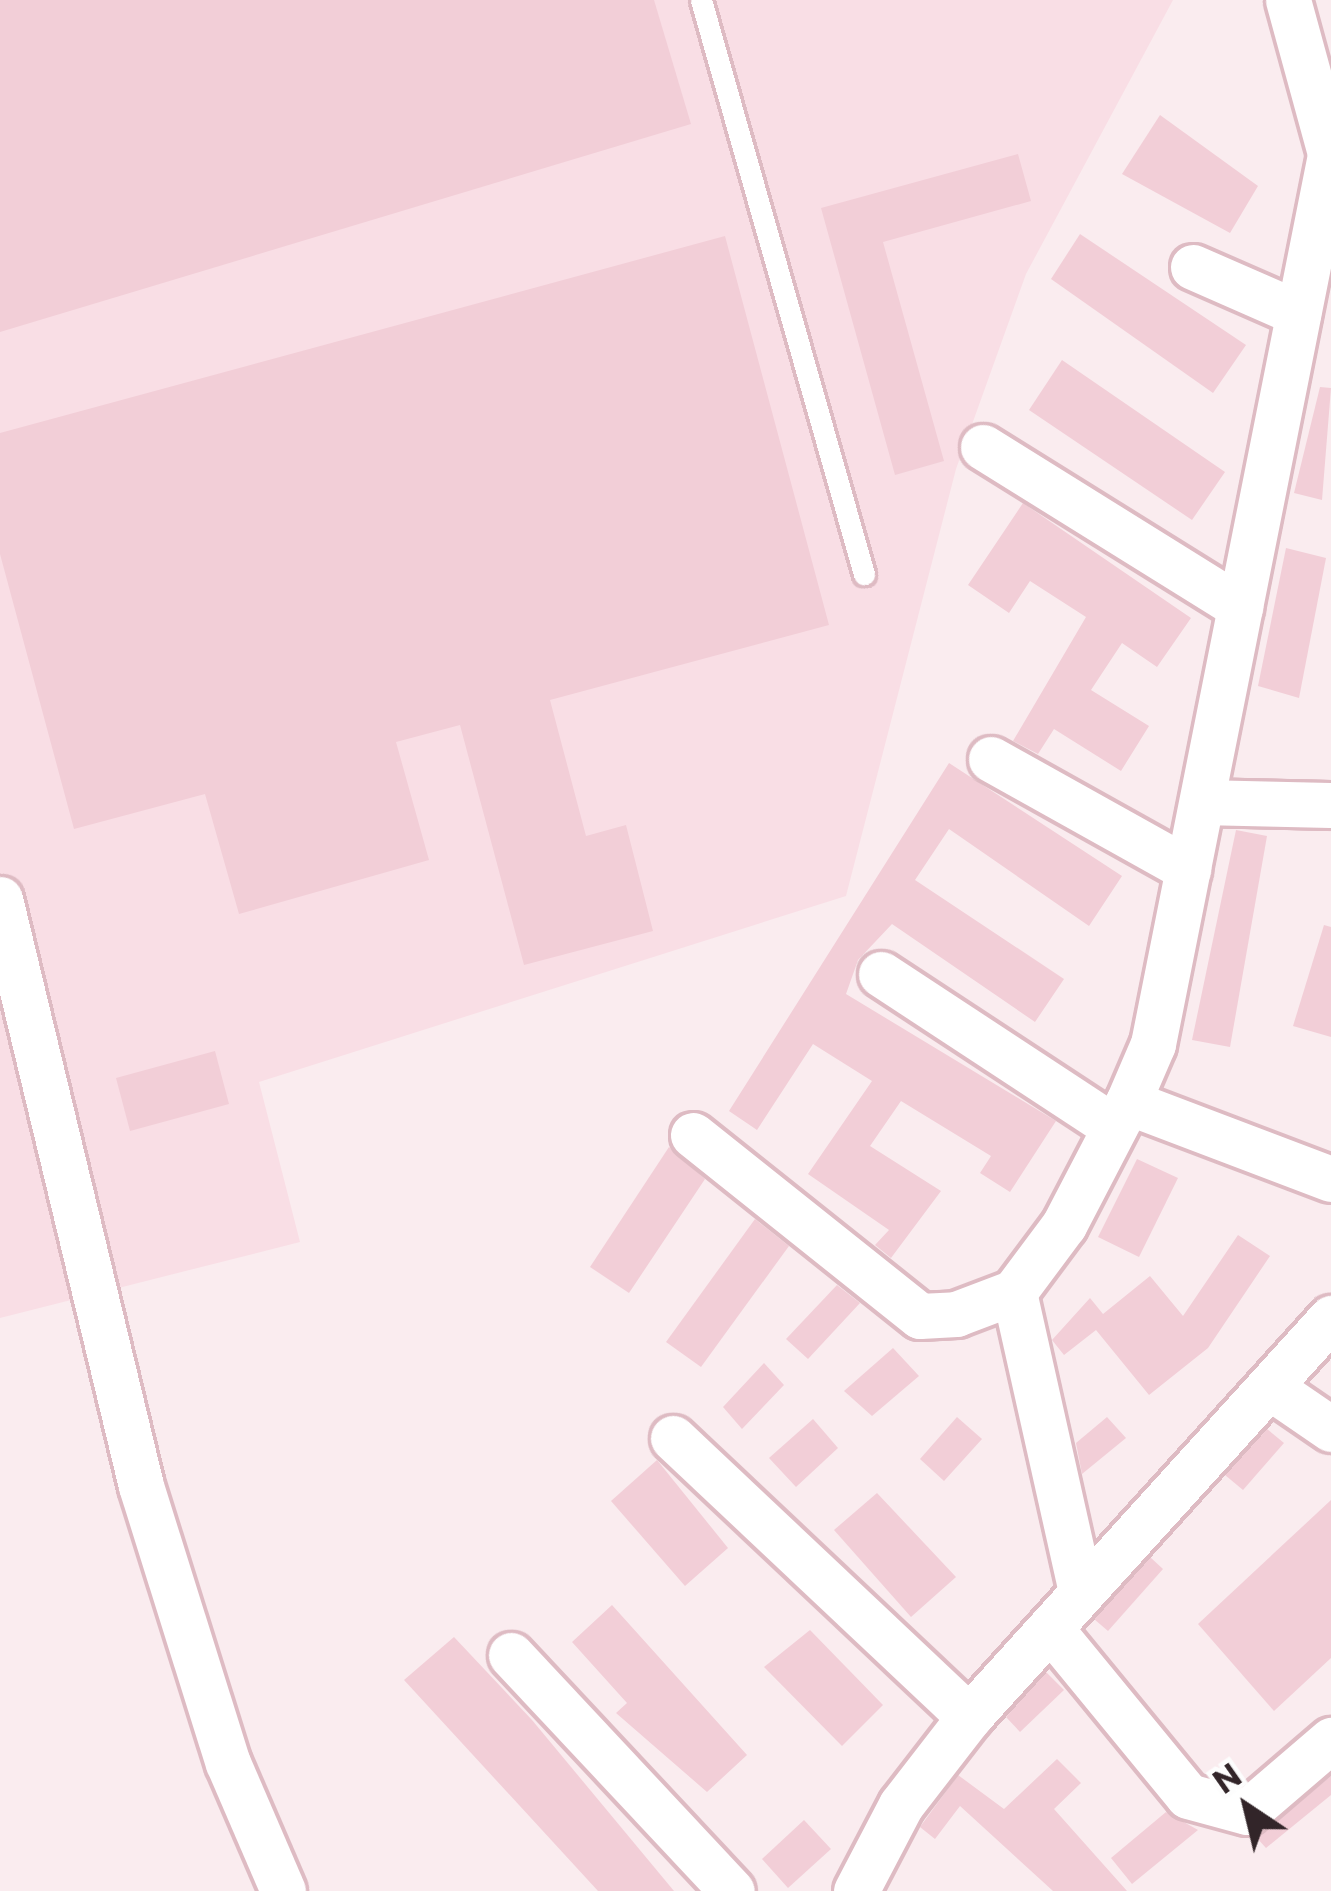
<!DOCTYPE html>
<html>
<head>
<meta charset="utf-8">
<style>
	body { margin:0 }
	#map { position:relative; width:1331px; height:1891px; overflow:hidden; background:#faecef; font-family:Commissioner,sans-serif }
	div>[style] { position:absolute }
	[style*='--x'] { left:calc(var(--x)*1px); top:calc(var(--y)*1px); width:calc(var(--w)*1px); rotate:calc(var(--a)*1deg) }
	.built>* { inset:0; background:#f9dee5 }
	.building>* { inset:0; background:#f2ced7 }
	.roads { filter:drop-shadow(3px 0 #debbc3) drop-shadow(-3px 0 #debbc3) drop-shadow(0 3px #debbc3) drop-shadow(0 -3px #debbc3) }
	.lane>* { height:21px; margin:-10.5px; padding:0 10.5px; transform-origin:10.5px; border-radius:10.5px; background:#fff }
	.street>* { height:45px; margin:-22.5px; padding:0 22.5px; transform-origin:22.5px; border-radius:22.5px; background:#fff }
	span { translate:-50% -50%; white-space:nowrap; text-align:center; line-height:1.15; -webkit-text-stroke:10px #fdfdfd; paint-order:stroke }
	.north { position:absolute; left:1187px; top:1747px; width:120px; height:120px; -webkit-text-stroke:9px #fdfdfd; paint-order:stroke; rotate:325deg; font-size:33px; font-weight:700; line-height:48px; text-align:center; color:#322529 }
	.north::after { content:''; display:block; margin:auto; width:42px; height:54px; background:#322529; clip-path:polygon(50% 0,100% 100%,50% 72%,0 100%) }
</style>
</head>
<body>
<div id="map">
	<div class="built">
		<i style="clip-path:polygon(0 0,1173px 0,1026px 274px,956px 469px,846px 896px,259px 1082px,300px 1242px,0 1318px)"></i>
	</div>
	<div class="building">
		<i style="clip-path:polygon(0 0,654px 0,691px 124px,0 332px)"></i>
		<i style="clip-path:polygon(1160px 115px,1258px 186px,1230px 233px,1122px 174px)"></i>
		<i style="clip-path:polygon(1018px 154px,1031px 201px,883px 242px,944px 461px,895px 475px,821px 208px)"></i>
		<i style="clip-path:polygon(1080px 234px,1246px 345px,1213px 393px,1051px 279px)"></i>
		<i style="clip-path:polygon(725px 236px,829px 625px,550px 700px,586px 836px,626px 825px,653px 931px,524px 965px,460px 725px,396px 742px,429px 860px,239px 914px,205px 794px,74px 829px,0 554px,0 433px)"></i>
		<i style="clip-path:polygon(1062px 360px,1225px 472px,1192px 520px,1029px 410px)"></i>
		<i style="clip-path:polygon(1320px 387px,1331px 388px,1322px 500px,1294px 493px)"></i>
		<i style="clip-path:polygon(1023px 503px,1191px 618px,1157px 667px,1122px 643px,1091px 690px,1149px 726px,1121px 771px,1054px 729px,1038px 754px,1013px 741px,1086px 617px,1030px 581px,1009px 613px,968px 585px)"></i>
		<i style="clip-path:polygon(1286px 548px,1326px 558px,1299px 698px,1258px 686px)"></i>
		<i style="clip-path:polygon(949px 763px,1122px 876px,1089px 926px,949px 829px,915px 880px,1064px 979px,1035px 1022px,892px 924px,858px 960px,846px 994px,1056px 1121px,1010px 1192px,980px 1173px,991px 1156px,901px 1101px,870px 1146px,941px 1191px,891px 1258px,875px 1245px,889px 1230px,808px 1174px,872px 1081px,813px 1044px,757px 1130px,729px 1111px)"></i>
		<i style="clip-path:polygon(1236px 830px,1267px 836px,1230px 1047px,1192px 1040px)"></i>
		<i style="clip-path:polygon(1324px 925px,1331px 927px,1331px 1037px,1293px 1026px)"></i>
		<i style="clip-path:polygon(215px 1051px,229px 1104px,130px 1131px,116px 1078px)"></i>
		<i style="clip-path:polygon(669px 1147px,705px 1179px,629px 1293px,590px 1267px)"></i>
		<i style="clip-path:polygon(1137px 1159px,1178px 1178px,1139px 1257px,1098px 1237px)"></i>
		<i style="clip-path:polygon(755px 1219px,789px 1246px,701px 1367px,666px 1342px)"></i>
		<i style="clip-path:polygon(1238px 1235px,1270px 1256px,1208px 1348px,1149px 1395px,1096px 1330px,1064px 1355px,1052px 1340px,1090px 1298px,1103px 1314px,1150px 1276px,1183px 1316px)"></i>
		<i style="clip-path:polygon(837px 1285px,860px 1303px,808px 1359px,786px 1339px)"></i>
		<i style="clip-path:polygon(893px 1348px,919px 1376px,872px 1416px,844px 1391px)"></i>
		<i style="clip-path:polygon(764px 1363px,784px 1385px,742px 1429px,723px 1407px)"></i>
		<i style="clip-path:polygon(957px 1417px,982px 1439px,944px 1481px,920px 1459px)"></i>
		<i style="clip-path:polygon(1107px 1417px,1126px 1438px,1082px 1474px,1076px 1443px)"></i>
		<i style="clip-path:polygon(813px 1419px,838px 1448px,796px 1487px,769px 1458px)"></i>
		<i style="clip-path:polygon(1267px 1429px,1284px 1443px,1243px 1490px,1225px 1475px)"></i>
		<i style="clip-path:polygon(657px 1460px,728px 1548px,685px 1586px,611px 1501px)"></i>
		<i style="clip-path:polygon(877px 1493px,956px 1577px,911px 1617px,834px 1530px)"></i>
		<i style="clip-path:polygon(1331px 1500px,1331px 1658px,1274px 1711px,1198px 1624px)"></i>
		<i style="clip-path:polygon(1150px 1557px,1163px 1569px,1108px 1631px,1094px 1619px)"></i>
		<i style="clip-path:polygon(612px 1605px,747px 1755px,707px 1792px,616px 1713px,627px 1703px,572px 1642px)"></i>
		<i style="clip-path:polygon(810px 1630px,883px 1705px,842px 1746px,764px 1667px)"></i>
		<i style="clip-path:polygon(454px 1637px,532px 1720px,674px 1891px,598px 1891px,404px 1680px)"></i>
		<i style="clip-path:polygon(1046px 1672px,1064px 1690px,1020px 1732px,1006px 1717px)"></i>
		<i style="clip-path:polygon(1057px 1759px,1081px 1783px,1054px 1809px,1127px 1891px,1053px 1891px,960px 1806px,935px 1839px,920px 1827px,958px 1775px,1004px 1809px)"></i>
		<i style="clip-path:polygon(1331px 1776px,1331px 1795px,1266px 1848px,1256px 1837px)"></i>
		<i style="clip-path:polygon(1166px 1812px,1198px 1830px,1132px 1884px,1111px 1858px)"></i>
		<i style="clip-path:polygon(804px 1820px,831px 1849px,788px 1888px,762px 1859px)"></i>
	</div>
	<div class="roads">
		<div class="lane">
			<i style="--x:701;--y:0;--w:597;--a:74.15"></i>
		</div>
		<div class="street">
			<i style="--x:1288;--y:0;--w:163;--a:74.7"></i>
			<i style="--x:1331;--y:150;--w:912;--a:101.26"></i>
			<i style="--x:1153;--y:1044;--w:63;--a:113.3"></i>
			<i style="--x:1128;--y:1102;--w:217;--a:20.8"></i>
			<i style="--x:1193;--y:267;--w:115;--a:23.7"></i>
			<i style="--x:983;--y:447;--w:303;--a:31.9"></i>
			<i style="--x:991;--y:759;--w:226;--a:29.2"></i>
			<i style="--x:1202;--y:802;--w:129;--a:1.3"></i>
			<i style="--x:0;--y:899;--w:604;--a:76.49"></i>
			<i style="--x:141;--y:1486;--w:290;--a:72.6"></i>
			<i style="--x:228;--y:1763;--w:139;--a:66.7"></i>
			<i style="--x:881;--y:974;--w:279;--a:33.3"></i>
			<i style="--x:693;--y:1135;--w:290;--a:38.6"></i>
			<i style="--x:920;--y:1316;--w:36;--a:-3"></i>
			<i style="--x:956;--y:1314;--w:62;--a:-20.8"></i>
			<i style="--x:1014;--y:1292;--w:84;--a:-53.3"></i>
			<i style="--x:1064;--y:1225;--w:139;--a:-62.5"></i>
			<i style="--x:1014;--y:1292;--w:302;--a:77.4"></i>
			<i style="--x:1274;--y:1390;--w:69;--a:34.4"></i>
			<i style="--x:673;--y:1438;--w:407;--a:43.3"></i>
			<i style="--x:1050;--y:1628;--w:217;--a:50.6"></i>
			<i style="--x:1188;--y:1796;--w:61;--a:15.2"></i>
			<i style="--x:1247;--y:1812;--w:111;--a:-40.6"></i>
			<i style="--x:511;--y:1655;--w:323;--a:46.9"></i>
			<i style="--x:856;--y:1891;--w:97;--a:-62.4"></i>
			<i style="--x:901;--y:1805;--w:111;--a:-52.3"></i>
			<i style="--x:969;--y:1717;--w:539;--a:-47.78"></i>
		</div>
	</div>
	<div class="north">N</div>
</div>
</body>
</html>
